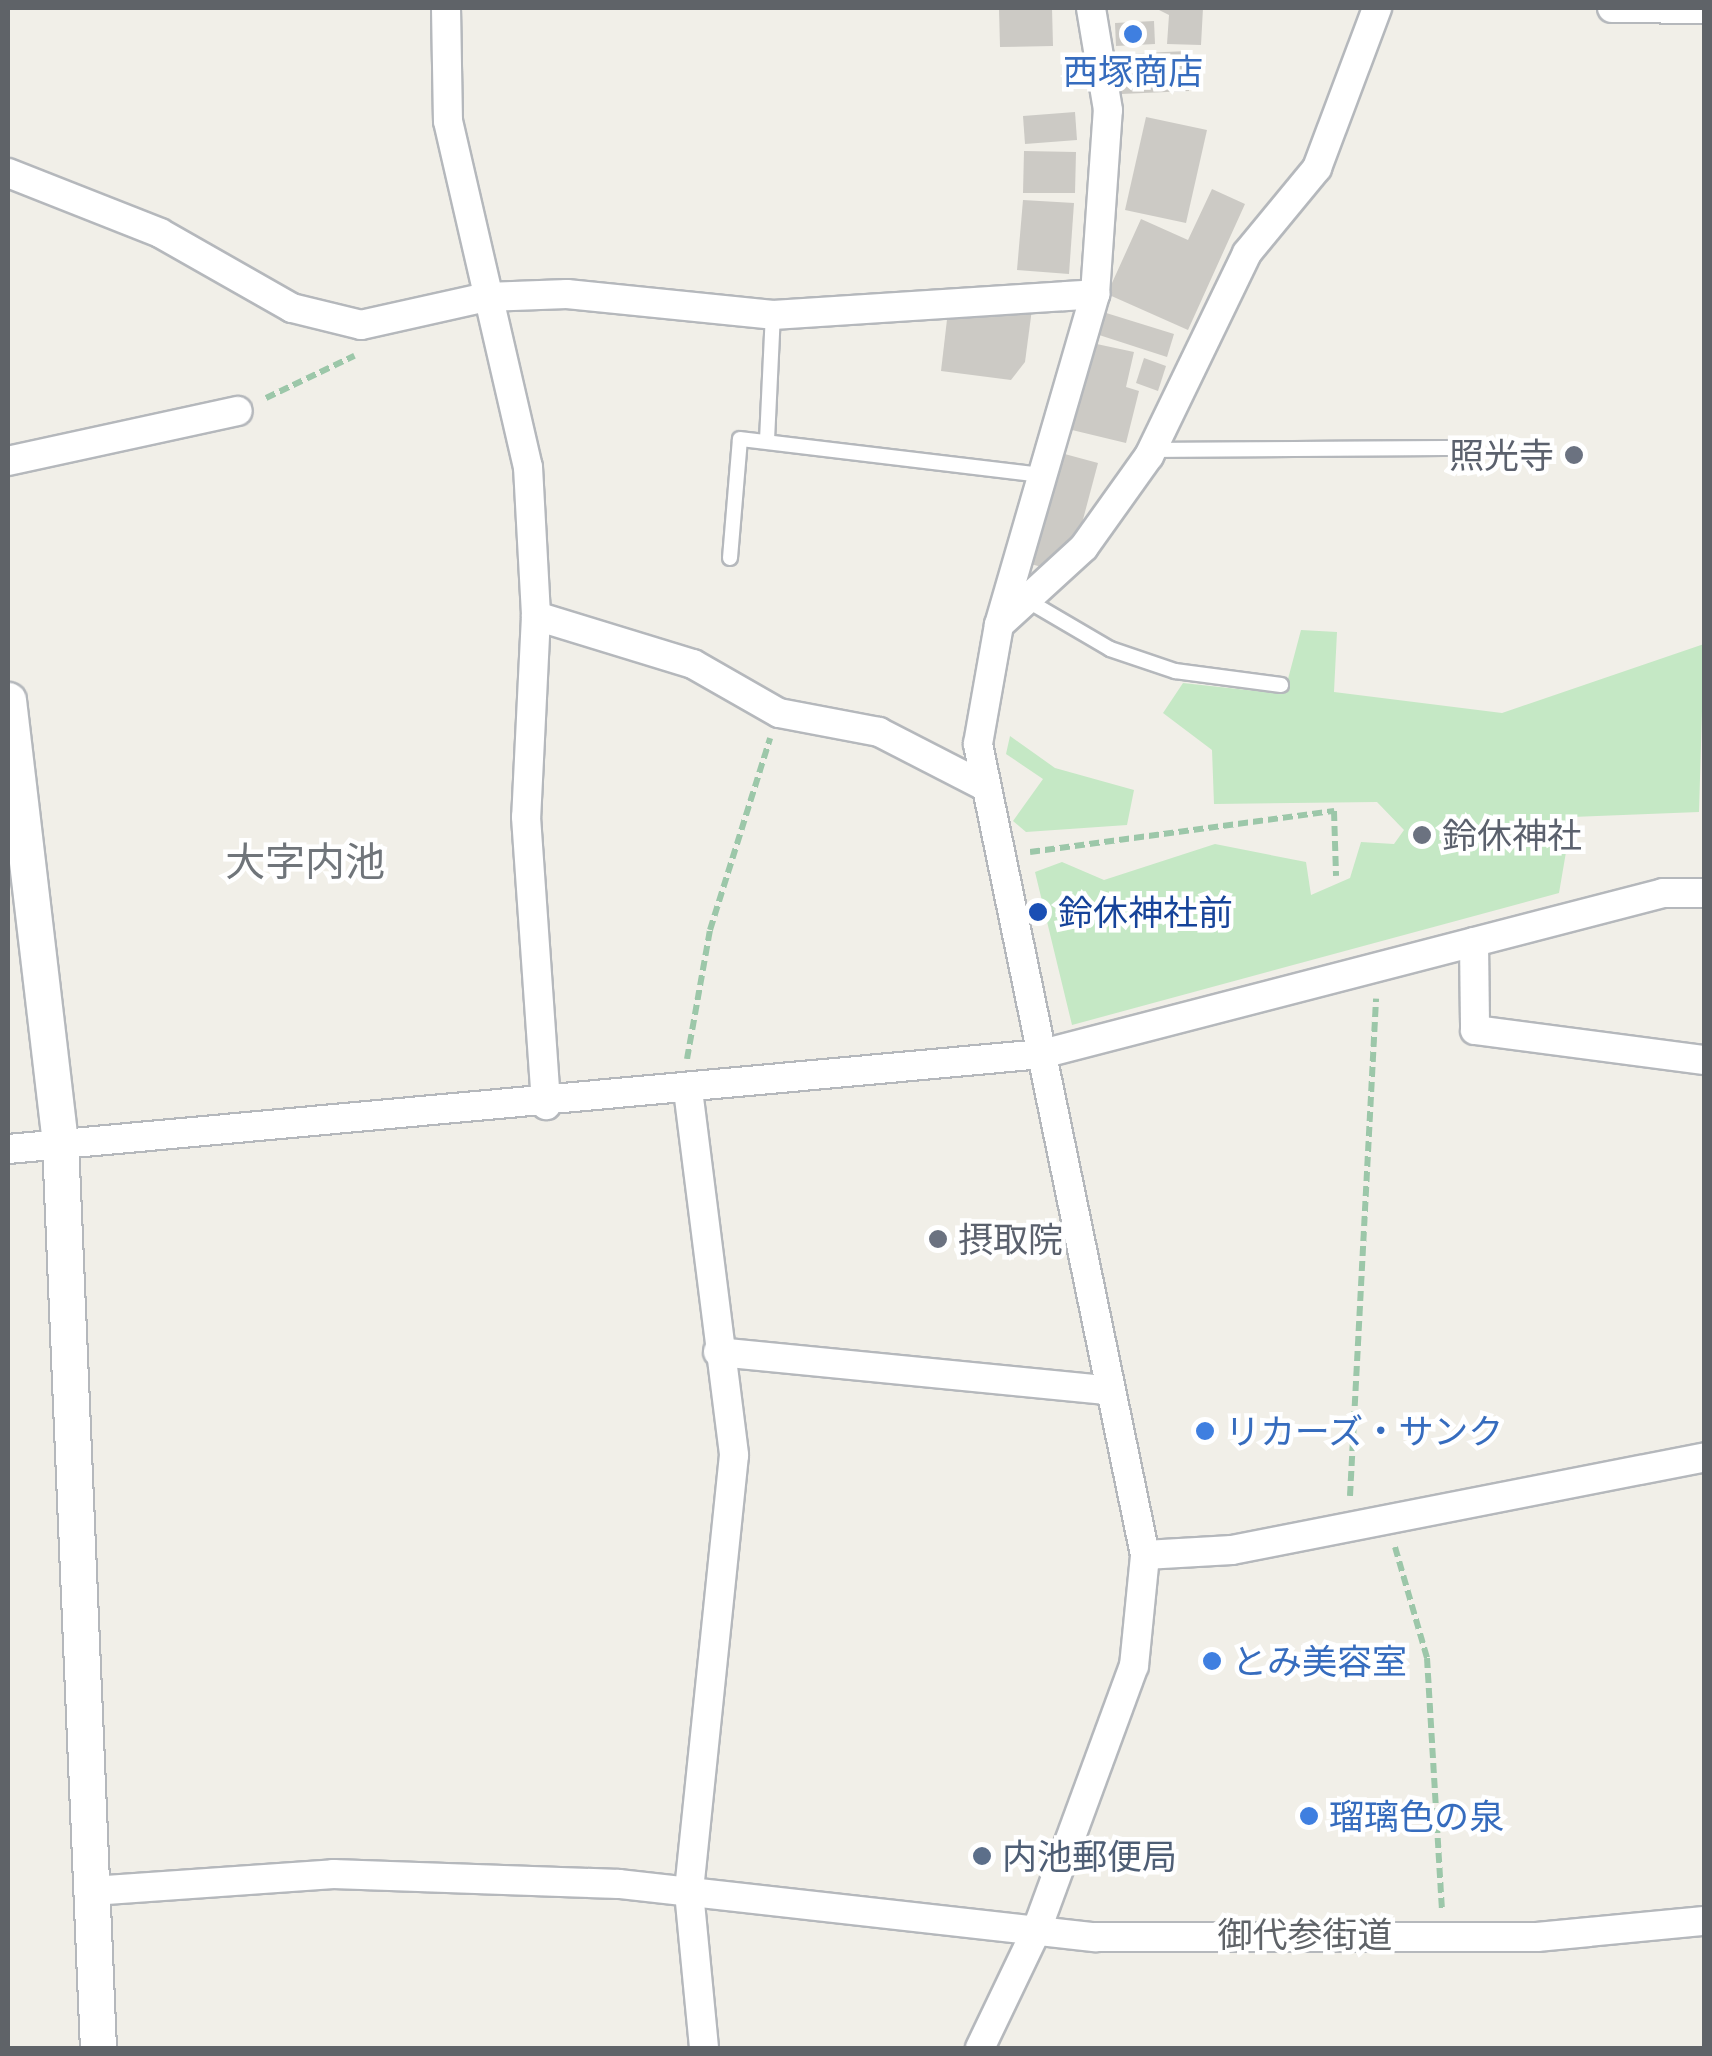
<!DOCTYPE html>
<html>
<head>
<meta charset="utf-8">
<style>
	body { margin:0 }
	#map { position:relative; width:1712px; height:2056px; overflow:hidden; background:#f1efe8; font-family:Manrope,"Noto Sans JP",sans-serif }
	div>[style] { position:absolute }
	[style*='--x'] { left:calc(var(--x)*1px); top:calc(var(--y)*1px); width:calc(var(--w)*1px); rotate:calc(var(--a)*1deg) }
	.green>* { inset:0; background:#c5e8c5 }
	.building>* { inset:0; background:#cccac5 }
	.path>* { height:6px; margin-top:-3px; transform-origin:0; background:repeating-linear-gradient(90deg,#9cc7a9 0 10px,transparent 0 15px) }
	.roads { filter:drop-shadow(2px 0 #b5b8bc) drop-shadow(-2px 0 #b5b8bc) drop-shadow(0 2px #b5b8bc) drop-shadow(0 -2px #b5b8bc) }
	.service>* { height:14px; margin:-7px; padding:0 7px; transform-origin:7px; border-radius:7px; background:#fff }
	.minor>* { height:28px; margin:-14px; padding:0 14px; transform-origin:14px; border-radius:14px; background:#fff }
	.tertiary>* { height:35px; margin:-17.5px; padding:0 17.5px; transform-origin:17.5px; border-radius:17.5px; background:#fff }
	.dots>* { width:28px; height:28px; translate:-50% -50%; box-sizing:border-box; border:5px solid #fff; border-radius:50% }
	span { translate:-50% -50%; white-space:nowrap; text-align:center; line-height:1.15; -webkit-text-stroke:9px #fff; paint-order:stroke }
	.shop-label { font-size:35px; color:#366cbe }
	.left { translate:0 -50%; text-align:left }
	.worship-label { font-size:35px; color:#5b616d }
	.right { translate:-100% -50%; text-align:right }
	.transit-label { font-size:35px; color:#164399 }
	.service-label { font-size:35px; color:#4e5e75 }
	.street-label { font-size:35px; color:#5f6368 }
	.quarter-label { font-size:40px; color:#70757a }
	.frame { position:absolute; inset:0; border:10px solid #5f6368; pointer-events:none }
</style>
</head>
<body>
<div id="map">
	<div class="green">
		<i style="clip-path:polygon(1301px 630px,1337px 632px,1334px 692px,1502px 713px,1704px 644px,1699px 812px,1572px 817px,1559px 893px,1072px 1025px,1035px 872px,1062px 862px,1104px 880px,1215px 844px,1306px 862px,1311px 895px,1350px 878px,1361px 842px,1394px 844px,1404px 830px,1377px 802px,1214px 804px,1212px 750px,1163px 713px,1183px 683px,1284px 694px)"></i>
		<i style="clip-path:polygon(1010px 736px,1055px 768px,1134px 790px,1127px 825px,1026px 832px,1013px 821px,1043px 779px,1006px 754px)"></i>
	</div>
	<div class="building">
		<i style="clip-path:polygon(999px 8px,1052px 8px,1053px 46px,1000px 47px)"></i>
		<i style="clip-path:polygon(1155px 8px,1203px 8px,1201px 45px,1167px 44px,1169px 15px)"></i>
		<i style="clip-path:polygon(1154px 21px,1155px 44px,1116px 46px,1115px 23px)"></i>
		<i style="clip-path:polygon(1188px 51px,1189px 91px,1121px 94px,1119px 54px)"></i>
		<i style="clip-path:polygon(1075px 112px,1077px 140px,1025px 144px,1023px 116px)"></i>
		<i style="clip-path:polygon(1146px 117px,1207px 130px,1186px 223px,1125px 210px)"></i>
		<i style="clip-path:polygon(1024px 151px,1076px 152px,1075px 193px,1023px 193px)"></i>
		<i style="clip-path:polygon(1212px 189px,1245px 204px,1188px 330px,1107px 294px,1141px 219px,1188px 240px)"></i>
		<i style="clip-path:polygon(1023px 200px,1074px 203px,1069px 274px,1017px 270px)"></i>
		<i style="clip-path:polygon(1032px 309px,1025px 362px,1011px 380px,941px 371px,948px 311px)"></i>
		<i style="clip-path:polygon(1103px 312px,1174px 334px,1167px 357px,1096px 334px)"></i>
		<i style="clip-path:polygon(1092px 343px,1134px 352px,1126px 387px,1139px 391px,1126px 443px,1072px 430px)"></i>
		<i style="clip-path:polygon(1144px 358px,1166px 366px,1158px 391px,1136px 383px)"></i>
		<i style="clip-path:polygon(1061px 453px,1098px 463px,1081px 527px,1045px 568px,1031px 564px)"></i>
	</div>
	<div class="path">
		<i style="--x:266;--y:398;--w:98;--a:-25.5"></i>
		<i style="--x:1030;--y:852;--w:307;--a:-7.7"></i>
		<i style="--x:1334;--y:811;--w:65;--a:88.2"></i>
		<i style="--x:687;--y:1059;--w:131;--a:-79.9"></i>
		<i style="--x:710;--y:930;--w:201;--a:-72.6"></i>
		<i style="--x:1350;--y:1496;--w:498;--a:-87"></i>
		<i style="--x:1395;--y:1547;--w:116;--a:73.9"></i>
		<i style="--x:1427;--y:1658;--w:251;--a:86.6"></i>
	</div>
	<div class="roads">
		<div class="service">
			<i style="--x:767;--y:440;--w:125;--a:-87.3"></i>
			<i style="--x:1152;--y:450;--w:322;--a:-0.4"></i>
			<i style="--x:730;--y:558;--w:119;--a:-85.2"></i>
			<i style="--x:740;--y:439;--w:303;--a:6.8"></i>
			<i style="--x:1030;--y:602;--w:93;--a:30.4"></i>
			<i style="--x:1110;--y:649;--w:69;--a:18.7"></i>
			<i style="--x:1175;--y:671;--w:107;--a:7.5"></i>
		</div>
		<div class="minor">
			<i style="--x:446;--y:8;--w:113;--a:89"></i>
			<i style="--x:448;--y:121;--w:355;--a:77"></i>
			<i style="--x:528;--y:467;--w:149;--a:86.9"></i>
			<i style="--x:536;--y:616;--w:201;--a:92.8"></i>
			<i style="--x:526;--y:817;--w:289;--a:86"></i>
			<i style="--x:1612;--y:8;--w:92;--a:0.6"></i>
			<i style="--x:8;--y:173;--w:163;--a:21.5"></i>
			<i style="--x:160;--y:233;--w:152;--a:29.6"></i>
			<i style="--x:292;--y:308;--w:71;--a:13.8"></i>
			<i style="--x:361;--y:325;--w:128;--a:-12.6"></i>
			<i style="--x:486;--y:297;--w:81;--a:-2.1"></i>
			<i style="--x:567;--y:294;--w:207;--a:5.8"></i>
			<i style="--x:773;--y:315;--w:323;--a:-3.7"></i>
			<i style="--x:8;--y:461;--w:235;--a:-12.3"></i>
			<i style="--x:536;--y:616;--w:164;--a:17"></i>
			<i style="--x:693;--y:664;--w:99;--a:29.7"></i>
			<i style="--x:779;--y:713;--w:102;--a:10.8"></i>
			<i style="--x:879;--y:732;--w:118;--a:27.2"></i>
			<i style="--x:999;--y:625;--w:115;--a:-42.5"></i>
			<i style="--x:1084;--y:547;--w:112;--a:-54.5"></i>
			<i style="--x:1149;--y:456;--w:225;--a:-64.2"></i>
			<i style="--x:1247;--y:253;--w:110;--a:-50.5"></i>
			<i style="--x:1317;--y:168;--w:171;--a:-69.4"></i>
			<i style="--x:1474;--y:942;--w:88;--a:89.3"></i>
			<i style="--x:1475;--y:1030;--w:231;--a:7.5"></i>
			<i style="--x:688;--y:1090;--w:368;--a:82.8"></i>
			<i style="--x:734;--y:1455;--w:439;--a:95.9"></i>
			<i style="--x:689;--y:1892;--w:157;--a:84.5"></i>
			<i style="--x:8;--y:1149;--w:1038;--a:-5.25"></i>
			<i style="--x:1042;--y:1054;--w:642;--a:-14.53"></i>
			<i style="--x:1663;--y:893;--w:41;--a:0"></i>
			<i style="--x:718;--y:1352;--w:389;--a:5.6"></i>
			<i style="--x:1145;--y:1555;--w:87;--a:-3.3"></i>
			<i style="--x:1232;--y:1550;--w:481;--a:-11.1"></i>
			<i style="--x:92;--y:1891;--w:242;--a:-4"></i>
			<i style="--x:333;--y:1874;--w:286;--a:2"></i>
			<i style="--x:619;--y:1884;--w:479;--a:6.4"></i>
			<i style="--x:1095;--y:1937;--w:442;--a:0"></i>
			<i style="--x:1537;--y:1937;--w:168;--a:-5.5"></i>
			<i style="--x:980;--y:2048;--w:132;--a:-64.4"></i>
			<i style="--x:1037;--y:1929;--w:280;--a:-69.8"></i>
			<i style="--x:1134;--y:1666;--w:112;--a:-84.3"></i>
			<i style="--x:1145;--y:1555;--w:828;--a:-101.64"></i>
			<i style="--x:978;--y:744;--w:121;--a:-80"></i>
			<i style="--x:999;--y:625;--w:345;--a:-73.8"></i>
			<i style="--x:1095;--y:294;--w:184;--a:-86"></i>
			<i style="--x:1108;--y:110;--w:103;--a:-99.5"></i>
		</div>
		<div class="tertiary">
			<i style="--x:8;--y:700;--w:445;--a:83.3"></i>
			<i style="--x:60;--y:1142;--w:907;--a:87.6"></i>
		</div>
	</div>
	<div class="dots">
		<i style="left:1133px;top:34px;background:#3f7fe0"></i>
		<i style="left:1574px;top:455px;background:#6b7280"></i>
		<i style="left:1422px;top:835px;background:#6b7280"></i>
		<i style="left:1038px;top:912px;background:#1a4fb4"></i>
		<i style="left:938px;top:1239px;background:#6b7280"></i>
		<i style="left:1205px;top:1431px;background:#3f7fe0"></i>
		<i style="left:1212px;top:1661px;background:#3f7fe0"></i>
		<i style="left:1309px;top:1816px;background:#3f7fe0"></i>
		<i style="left:982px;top:1856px;background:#5c6f8a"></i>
	</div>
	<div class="shop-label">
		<span style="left:1133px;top:71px">西塚商店</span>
		<span class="left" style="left:1225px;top:1431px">リカーズ・サンク</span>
		<span class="left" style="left:1232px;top:1661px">とみ美容室</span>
		<span class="left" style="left:1329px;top:1816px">瑠璃色の泉</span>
	</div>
	<div class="worship-label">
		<span class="right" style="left:1554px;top:455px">照光寺</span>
		<span class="left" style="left:1442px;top:835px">鈴休神社</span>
		<span class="left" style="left:958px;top:1239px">摂取院</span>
	</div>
	<div class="transit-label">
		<span class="left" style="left:1058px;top:912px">鈴休神社前</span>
	</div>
	<div class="service-label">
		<span class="left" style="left:1002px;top:1856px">内池郵便局</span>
	</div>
	<div class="street-label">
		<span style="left:1305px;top:1934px">御代参街道</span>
	</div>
	<div class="quarter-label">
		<span style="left:305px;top:861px">大字内池</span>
	</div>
	<div class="frame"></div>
</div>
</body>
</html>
